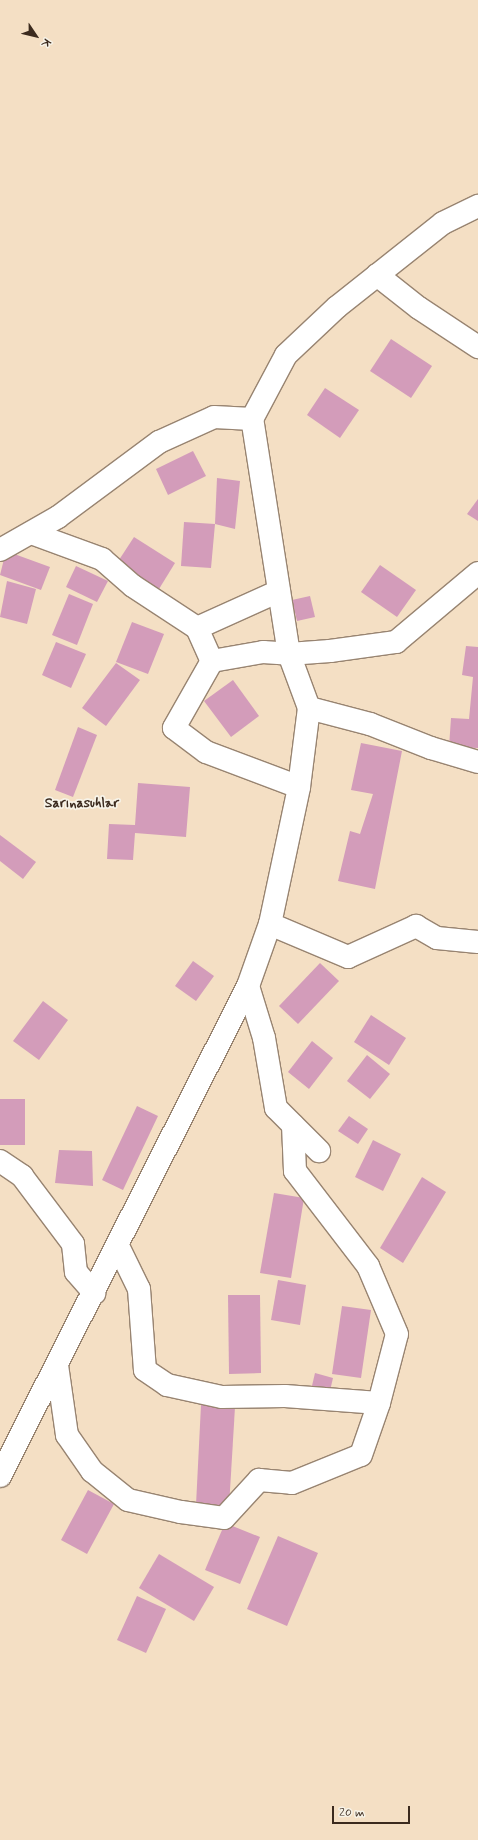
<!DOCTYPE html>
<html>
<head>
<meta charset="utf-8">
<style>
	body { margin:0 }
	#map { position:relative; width:478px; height:1840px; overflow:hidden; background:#f4dfc4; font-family:Mynerve,sans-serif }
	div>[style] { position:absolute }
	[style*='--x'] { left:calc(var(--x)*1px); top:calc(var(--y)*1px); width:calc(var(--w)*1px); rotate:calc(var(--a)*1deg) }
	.building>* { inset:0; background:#d39cba }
	.roads { filter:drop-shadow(1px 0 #988471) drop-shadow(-1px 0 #988471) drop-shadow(0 1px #988471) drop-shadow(0 -1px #988471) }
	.minor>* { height:22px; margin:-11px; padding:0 11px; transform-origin:11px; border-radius:11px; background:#fff }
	span { translate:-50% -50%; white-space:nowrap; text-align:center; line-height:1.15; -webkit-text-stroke:3.5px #f7f3e8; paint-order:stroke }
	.quarter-label { font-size:14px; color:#3b2a1e; font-weight:700 }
	.north { position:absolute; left:16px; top:16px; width:40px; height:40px; -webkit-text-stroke:3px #f7f3e8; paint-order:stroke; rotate:125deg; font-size:11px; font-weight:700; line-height:16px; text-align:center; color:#3b2a1e }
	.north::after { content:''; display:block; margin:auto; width:14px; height:18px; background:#3b2a1e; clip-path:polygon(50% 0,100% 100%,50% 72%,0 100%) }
	.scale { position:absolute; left:332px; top:1806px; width:78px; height:18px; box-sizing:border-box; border:2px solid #3b2a1e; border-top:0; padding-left:5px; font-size:12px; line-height:14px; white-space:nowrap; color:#3b2a1e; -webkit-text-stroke:3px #f7f3e8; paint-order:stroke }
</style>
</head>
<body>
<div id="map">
	<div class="building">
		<i style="clip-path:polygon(391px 339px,432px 366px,411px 398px,370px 371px)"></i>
		<i style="clip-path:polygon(325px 388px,359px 410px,340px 438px,307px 415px)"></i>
		<i style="clip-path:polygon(193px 451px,206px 476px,168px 495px,156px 469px)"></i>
		<i style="clip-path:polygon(217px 478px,240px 481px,235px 529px,215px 524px)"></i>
		<i style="clip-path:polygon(478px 499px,478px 521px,467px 514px)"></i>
		<i style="clip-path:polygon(184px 522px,215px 524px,211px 568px,181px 566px)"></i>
		<i style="clip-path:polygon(134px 537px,175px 563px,159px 589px,117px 563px)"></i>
		<i style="clip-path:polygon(6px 551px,50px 567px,41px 590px,0 575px)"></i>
		<i style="clip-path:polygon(380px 565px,416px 590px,397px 617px,361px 592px)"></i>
		<i style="clip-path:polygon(76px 566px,108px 581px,97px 602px,66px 587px)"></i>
		<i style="clip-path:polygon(7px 581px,36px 589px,27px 624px,0 617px)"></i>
		<i style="clip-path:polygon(69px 594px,93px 604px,77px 645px,52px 635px)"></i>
		<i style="clip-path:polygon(310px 596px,315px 617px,297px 621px,292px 600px)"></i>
		<i style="clip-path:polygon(132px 622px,164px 634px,148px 674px,116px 662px)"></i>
		<i style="clip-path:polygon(56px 642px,86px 654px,71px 688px,42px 675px)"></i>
		<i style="clip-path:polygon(466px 646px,478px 647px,478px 748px,449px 747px,451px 718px,469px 719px,473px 677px,462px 675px)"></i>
		<i style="clip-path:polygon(116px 663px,140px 680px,106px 726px,82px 708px)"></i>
		<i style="clip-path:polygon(233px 680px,259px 716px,231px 737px,204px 701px)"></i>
		<i style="clip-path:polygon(78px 727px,97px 735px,73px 797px,55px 790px)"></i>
		<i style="clip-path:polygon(361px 743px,402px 751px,375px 889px,338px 881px,350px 831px,360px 834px,373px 794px,351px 790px)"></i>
		<i style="clip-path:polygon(138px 783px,190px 787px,186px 837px,135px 833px,133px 860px,107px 859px,109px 824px,135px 825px)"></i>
		<i style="clip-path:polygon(0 835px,36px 862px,23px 879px,0 861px)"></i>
		<i style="clip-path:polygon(193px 961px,214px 976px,196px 1001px,175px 986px)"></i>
		<i style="clip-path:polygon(320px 963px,339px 981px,298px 1024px,279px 1006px)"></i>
		<i style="clip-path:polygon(43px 1001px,68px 1020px,39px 1060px,13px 1041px)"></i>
		<i style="clip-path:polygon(371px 1015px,406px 1038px,389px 1065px,354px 1042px)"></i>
		<i style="clip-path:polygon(312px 1041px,333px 1058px,309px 1089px,288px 1072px)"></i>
		<i style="clip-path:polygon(367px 1055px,390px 1074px,370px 1099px,347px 1081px)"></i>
		<i style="clip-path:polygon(0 1099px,25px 1099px,25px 1145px,0 1145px)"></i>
		<i style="clip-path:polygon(137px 1106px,158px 1116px,123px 1190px,102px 1180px)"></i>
		<i style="clip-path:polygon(349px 1116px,368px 1129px,358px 1144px,338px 1131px)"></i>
		<i style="clip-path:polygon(373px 1140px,401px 1154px,383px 1191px,355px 1177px)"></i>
		<i style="clip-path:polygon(59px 1150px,92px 1151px,93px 1186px,55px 1183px)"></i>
		<i style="clip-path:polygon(422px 1177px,446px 1192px,403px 1263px,380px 1248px)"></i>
		<i style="clip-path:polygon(274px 1193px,304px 1198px,291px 1278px,260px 1273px)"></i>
		<i style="clip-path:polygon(278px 1280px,306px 1285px,300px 1325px,271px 1320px)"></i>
		<i style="clip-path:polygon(228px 1295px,260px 1295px,261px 1373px,229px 1374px)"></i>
		<i style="clip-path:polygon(342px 1306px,371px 1310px,361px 1378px,332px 1374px)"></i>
		<i style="clip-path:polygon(315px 1373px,333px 1378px,329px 1395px,311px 1390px)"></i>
		<i style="clip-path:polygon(201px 1405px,235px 1407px,229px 1507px,196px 1505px)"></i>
		<i style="clip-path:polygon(88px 1490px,114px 1504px,87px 1554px,61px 1540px)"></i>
		<i style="clip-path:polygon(225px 1523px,260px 1537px,240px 1584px,205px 1570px)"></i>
		<i style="clip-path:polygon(278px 1536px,318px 1553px,287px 1626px,247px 1609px)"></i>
		<i style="clip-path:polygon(159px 1554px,214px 1587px,194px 1621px,139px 1588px)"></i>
		<i style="clip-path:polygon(137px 1596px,166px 1609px,146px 1653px,117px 1640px)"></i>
	</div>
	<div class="roads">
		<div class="minor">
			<i style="--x:377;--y:275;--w:53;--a:38.2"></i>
			<i style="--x:419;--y:308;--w:71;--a:33.5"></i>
			<i style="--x:31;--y:533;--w:76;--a:20.1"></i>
			<i style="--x:102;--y:559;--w:41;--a:41.1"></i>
			<i style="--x:133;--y:586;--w:77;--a:33.3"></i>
			<i style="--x:197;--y:628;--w:90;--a:-24.3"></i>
			<i style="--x:0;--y:550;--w:67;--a:-29.6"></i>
			<i style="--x:58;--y:517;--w:126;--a:-36.6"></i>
			<i style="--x:159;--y:442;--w:60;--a:-24.4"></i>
			<i style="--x:214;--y:417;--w:38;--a:3"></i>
			<i style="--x:197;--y:628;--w:36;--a:66"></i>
			<i style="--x:212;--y:661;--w:52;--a:-10"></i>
			<i style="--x:263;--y:652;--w:26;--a:4"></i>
			<i style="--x:289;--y:654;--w:41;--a:-4.2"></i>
			<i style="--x:330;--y:651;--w:67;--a:-7.8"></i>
			<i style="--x:396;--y:642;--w:107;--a:-40.1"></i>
			<i style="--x:212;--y:661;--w:77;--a:119.6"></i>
			<i style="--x:174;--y:728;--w:40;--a:37"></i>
			<i style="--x:206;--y:752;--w:99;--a:20.6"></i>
			<i style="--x:309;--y:708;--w:63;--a:14.7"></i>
			<i style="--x:370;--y:724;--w:66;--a:21.5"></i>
			<i style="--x:431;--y:748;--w:49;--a:16.6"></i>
			<i style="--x:270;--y:924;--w:85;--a:22.9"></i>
			<i style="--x:348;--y:957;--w:75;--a:-24.5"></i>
			<i style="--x:416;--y:926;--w:24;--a:30"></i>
			<i style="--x:437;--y:938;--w:41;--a:5.6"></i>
			<i style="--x:248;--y:986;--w:54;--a:72.9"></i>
			<i style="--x:264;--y:1038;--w:71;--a:80.3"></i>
			<i style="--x:276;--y:1108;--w:61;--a:45"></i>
			<i style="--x:0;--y:1161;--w:27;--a:34"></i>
			<i style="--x:22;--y:1176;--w:85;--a:53.1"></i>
			<i style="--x:73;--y:1244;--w:28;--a:84"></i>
			<i style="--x:76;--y:1272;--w:28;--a:49"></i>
			<i style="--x:118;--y:1246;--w:48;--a:64"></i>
			<i style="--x:139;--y:1289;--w:81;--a:85.8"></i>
			<i style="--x:145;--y:1370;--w:27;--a:34"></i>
			<i style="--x:167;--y:1385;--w:56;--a:12.3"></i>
			<i style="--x:222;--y:1397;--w:63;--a:-0.9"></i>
			<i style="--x:285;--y:1396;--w:94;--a:4.3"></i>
			<i style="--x:57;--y:1365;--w:71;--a:81.9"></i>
			<i style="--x:67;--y:1435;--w:44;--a:55.2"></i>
			<i style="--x:92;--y:1471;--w:46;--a:38.9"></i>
			<i style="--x:128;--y:1500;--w:54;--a:12.8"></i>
			<i style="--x:181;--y:1512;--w:43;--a:7.9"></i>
			<i style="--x:224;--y:1518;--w:52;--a:-47.4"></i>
			<i style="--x:259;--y:1480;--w:33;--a:5"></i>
			<i style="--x:292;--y:1483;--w:74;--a:-22.1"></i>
			<i style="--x:361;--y:1455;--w:55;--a:-70.9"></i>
			<i style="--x:379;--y:1403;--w:71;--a:-75.4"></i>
			<i style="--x:397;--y:1334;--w:74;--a:-113.1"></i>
			<i style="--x:368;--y:1266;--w:120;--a:-127.5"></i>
			<i style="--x:295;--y:1171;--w:46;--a:-92.5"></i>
			<i style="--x:0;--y:1476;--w:549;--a:-63.16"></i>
			<i style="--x:248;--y:986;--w:66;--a:-70.5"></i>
			<i style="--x:270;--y:924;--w:140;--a:-78"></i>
			<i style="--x:299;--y:787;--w:80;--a:-82.8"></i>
			<i style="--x:309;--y:708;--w:58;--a:-110.3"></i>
			<i style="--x:289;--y:654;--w:238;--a:-98.9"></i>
			<i style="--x:252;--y:419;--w:72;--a:-62"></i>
			<i style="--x:286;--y:355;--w:70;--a:-43.3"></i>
			<i style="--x:337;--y:307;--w:135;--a:-38.4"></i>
			<i style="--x:443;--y:223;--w:39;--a:-26"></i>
		</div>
	</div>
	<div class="quarter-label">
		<span style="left:82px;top:803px">Sarınasuhlar</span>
	</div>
	<div class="north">K</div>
	<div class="scale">20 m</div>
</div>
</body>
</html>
